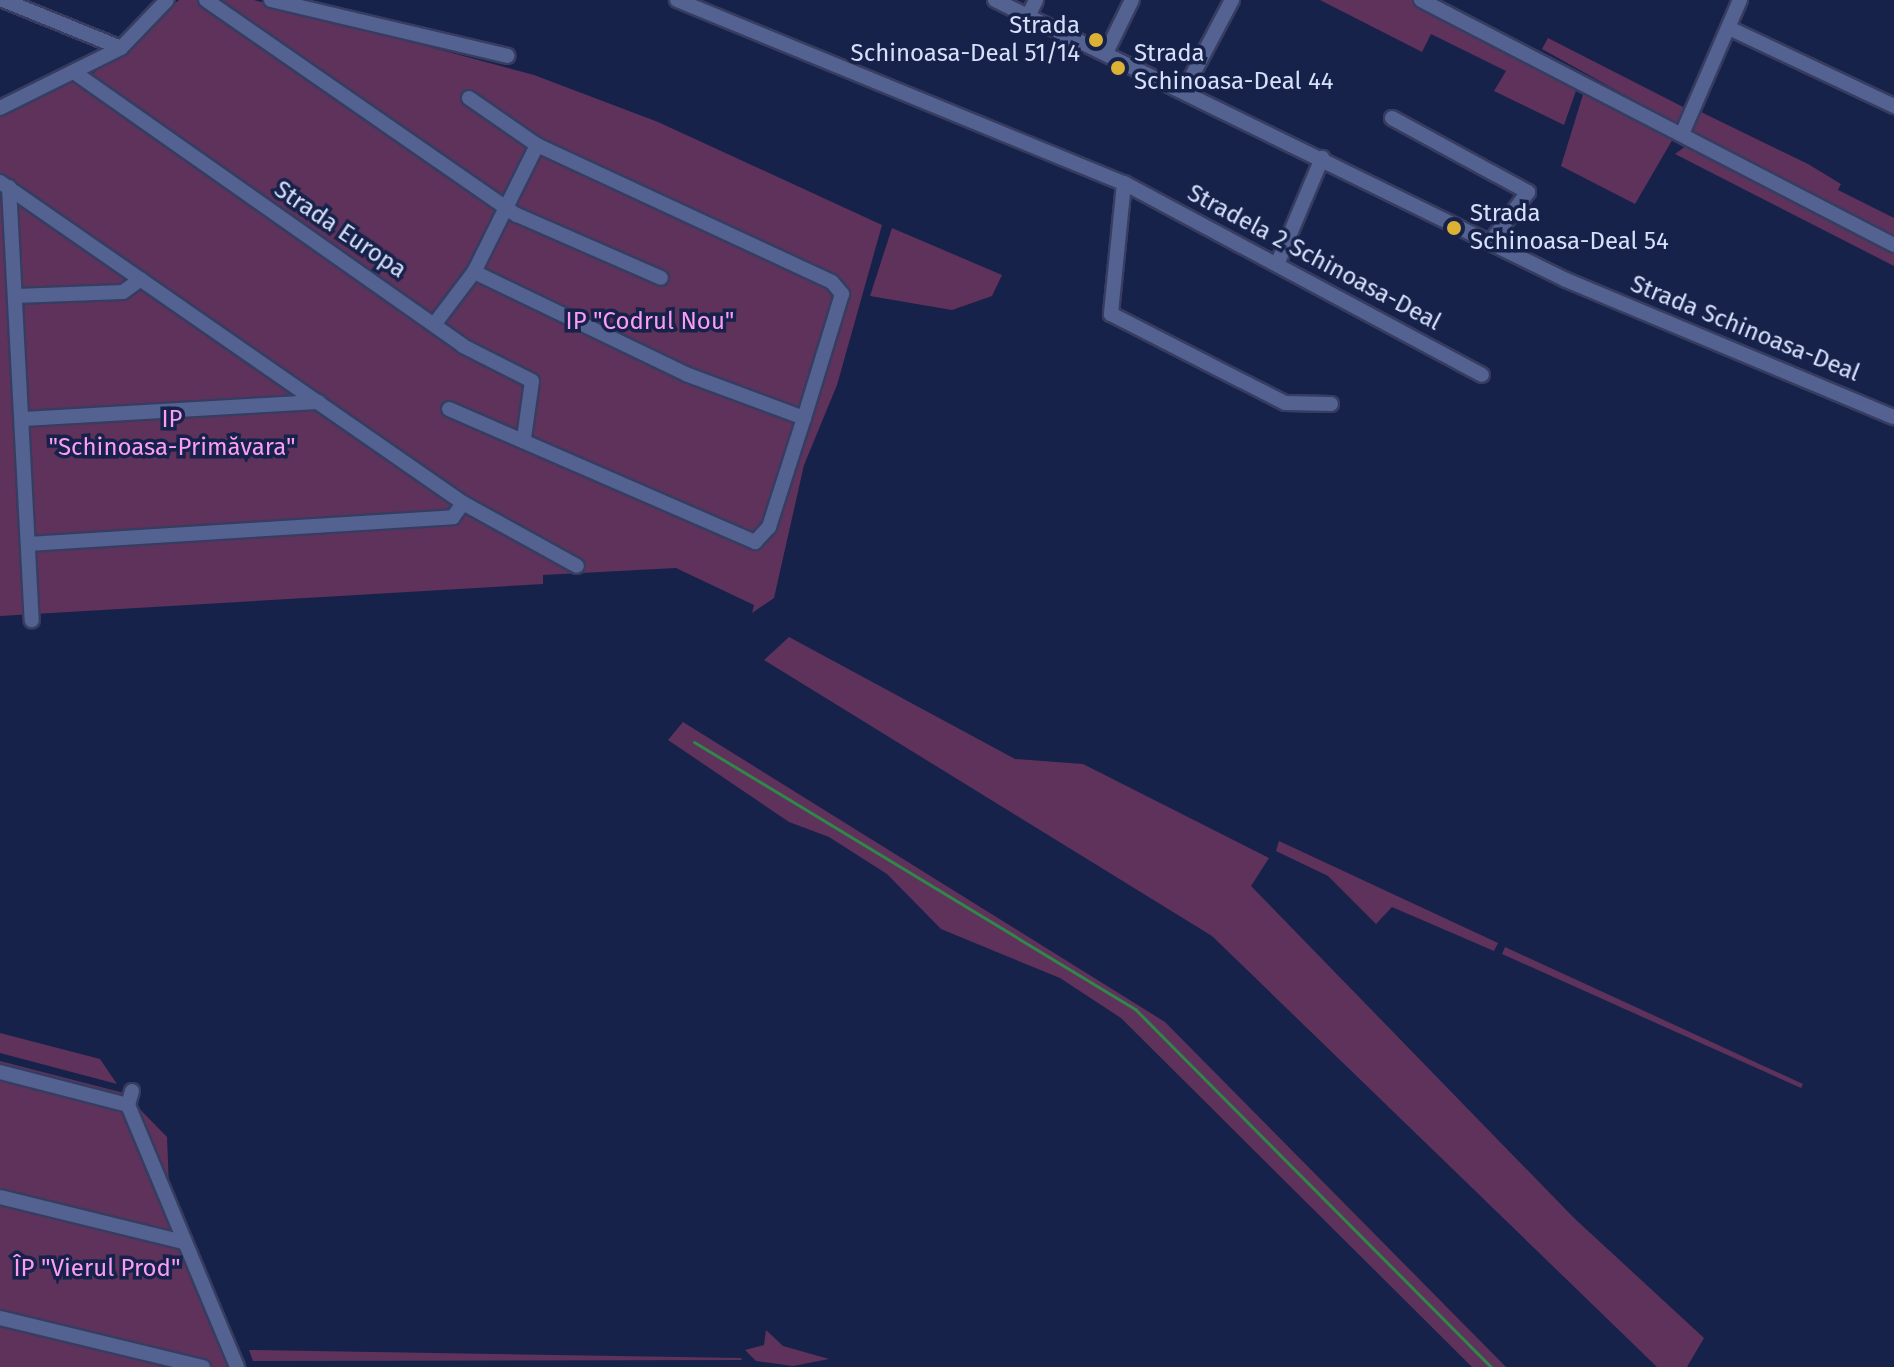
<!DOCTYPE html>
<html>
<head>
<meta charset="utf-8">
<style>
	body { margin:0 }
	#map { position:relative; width:1894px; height:1367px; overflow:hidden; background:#17224a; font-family:"Fira Sans",sans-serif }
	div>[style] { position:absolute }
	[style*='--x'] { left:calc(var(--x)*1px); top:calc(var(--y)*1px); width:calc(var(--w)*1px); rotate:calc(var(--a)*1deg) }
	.green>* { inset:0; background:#5e325b }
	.stream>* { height:3px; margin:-1.5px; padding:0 1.5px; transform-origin:1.5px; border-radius:1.5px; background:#30874a }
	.roads { filter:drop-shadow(2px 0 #373c60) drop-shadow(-2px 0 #373c60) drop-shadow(0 2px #373c60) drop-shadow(0 -2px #373c60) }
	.minor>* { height:14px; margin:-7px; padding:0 7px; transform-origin:7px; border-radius:7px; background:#536290 }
	.dots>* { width:22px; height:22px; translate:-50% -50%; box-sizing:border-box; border:4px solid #17224a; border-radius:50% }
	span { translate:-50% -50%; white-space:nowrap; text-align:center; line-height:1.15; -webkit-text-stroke:7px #17224a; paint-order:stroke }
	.poi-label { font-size:24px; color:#d7e0fb }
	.right { translate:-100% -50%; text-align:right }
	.left { translate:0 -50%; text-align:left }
	.street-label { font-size:24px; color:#d7e0fb }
	.park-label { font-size:24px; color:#fb9df4 }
</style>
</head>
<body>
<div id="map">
	<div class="green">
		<i style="clip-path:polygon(179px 0,254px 0,534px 75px,658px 122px,882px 225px,837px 385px,804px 465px,774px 598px,752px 613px,754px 605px,676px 568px,543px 575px,543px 584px,0 616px,0 114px,95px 72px)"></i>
		<i style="clip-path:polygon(1320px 0,1412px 0,1578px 85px,1564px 125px,1494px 91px,1506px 71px,1431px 34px,1422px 52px)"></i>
		<i style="clip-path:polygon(1548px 38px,1687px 109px,1684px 119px,1675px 123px,1542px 49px)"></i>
		<i style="clip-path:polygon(1585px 88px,1674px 137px,1635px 204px,1561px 166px)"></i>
		<i style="clip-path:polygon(1699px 111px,1808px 164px,1841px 184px,1838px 190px,1894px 218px,1894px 236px,1690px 132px)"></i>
		<i style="clip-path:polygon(1686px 146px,1894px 250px,1894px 266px,1675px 154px)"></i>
		<i style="clip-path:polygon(892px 228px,1002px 275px,992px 296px,952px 310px,870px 296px)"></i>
		<i style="clip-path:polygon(789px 637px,1015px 759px,1083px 764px,1269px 858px,1251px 886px,1574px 1218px,1704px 1338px,1687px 1367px,1657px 1367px,1212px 936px,764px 660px)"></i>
		<i style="clip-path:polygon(683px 722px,1165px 1022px,1506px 1367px,1472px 1367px,1121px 1018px,1060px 978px,941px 929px,887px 874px,829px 837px,789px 822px,668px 740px)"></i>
		<i style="clip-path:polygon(1279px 841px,1498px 943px,1494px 951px,1392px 907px,1376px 924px,1328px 876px,1276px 851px)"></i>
		<i style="clip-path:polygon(1505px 947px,1803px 1084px,1801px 1088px,1502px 954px)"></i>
		<i style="clip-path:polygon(0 1033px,100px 1059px,117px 1084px,0 1053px)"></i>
		<i style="clip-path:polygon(0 1061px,124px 1093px,167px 1137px,169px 1187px,244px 1367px,0 1367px)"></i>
		<i style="clip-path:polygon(766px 1330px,783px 1346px,829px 1359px,793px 1366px,756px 1361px,745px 1350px,764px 1345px)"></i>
		<i style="clip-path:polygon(249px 1350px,741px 1358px,742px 1360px,253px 1361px)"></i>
	</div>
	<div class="stream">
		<i style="--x:694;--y:742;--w:516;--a:31.19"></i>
		<i style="--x:1135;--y:1009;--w:505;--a:45.16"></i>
	</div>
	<div class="roads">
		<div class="minor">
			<i style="--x:3;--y:0;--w:127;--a:22.1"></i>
			<i style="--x:206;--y:0;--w:378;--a:34.7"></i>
			<i style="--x:517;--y:215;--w:157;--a:23.6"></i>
			<i style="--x:271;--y:0;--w:243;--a:13.3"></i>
			<i style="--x:677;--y:0;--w:483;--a:22.3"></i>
			<i style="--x:1124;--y:183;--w:406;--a:28.2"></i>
			<i style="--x:995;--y:0;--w:636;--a:26.12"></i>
			<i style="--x:1566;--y:280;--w:355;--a:22.7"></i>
			<i style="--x:1421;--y:0;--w:533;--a:27.38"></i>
			<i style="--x:1028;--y:16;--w:18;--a:-63"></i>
			<i style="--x:1729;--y:28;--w:183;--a:25.3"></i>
			<i style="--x:1106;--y:53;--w:59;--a:-63.9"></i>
			<i style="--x:78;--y:75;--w:471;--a:35.1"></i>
			<i style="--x:463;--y:346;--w:77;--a:26.9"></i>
			<i style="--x:532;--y:381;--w:58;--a:98"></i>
			<i style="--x:1184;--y:91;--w:103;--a:-62.2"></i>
			<i style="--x:469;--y:98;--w:83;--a:34.7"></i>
			<i style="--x:537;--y:145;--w:325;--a:24.9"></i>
			<i style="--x:832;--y:282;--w:16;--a:50"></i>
			<i style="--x:842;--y:294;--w:130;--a:107"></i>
			<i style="--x:804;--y:418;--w:126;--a:-159.6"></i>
			<i style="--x:686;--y:374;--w:235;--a:-154.3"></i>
			<i style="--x:0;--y:108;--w:135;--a:-26.4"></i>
			<i style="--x:121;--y:48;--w:66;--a:-46.2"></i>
			<i style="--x:1392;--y:118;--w:155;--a:28.6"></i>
			<i style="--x:1528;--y:192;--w:60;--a:126.9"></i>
			<i style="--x:1682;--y:134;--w:146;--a:-66.6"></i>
			<i style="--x:0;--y:182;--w:563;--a:34.73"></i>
			<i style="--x:463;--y:503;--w:130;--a:28.9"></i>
			<i style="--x:1124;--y:183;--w:132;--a:95.7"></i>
			<i style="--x:1111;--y:314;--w:195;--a:27.1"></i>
			<i style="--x:1285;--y:403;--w:46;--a:1.2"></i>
			<i style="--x:9;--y:187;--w:434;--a:87"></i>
			<i style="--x:1279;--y:260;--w:111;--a:-67.1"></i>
			<i style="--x:15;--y:296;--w:108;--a:-2.1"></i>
			<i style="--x:123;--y:292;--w:22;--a:-36"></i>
			<i style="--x:436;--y:322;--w:63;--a:-52.8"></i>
			<i style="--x:474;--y:272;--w:142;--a:-63.6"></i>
			<i style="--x:449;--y:409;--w:334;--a:23.5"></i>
			<i style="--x:755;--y:542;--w:21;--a:-47"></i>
			<i style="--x:769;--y:527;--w:114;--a:-72.2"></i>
			<i style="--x:22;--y:419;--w:297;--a:-3.3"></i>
			<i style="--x:28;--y:544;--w:426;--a:-3.6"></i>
			<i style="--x:453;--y:517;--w:17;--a:-54"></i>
			<i style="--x:0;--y:1072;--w:132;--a:14.5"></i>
			<i style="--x:132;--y:1091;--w:15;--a:106"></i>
			<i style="--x:128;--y:1105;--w:284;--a:67.4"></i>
			<i style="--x:0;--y:1197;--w:188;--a:13.8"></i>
			<i style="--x:0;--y:1318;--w:209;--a:13.6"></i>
		</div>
	</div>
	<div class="dots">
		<i style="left:1096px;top:40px;background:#dbb233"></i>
		<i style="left:1118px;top:68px;background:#dbb233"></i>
		<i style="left:1454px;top:228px;background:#dbb233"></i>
	</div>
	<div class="poi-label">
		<span class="right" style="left:1080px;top:40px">Strada<br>Schinoasa-Deal 51/14</span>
		<span class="left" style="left:1134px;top:68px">Strada<br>Schinoasa-Deal 44</span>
		<span class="left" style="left:1470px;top:228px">Strada<br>Schinoasa-Deal 54</span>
	</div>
	<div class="street-label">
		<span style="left:340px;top:230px;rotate:34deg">Strada Europa</span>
		<span style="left:1314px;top:258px;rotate:28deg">Stradela 2 Schinoasa-Deal</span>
		<span style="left:1745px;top:329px;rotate:22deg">Strada Schinoasa-Deal</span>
	</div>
	<div class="park-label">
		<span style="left:650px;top:322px">IP "Codrul Nou"</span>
		<span style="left:172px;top:434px">IP<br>"Schinoasa-Primăvara"</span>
		<span style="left:97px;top:1269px">ÎP "Vierul Prod"</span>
	</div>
</div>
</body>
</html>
